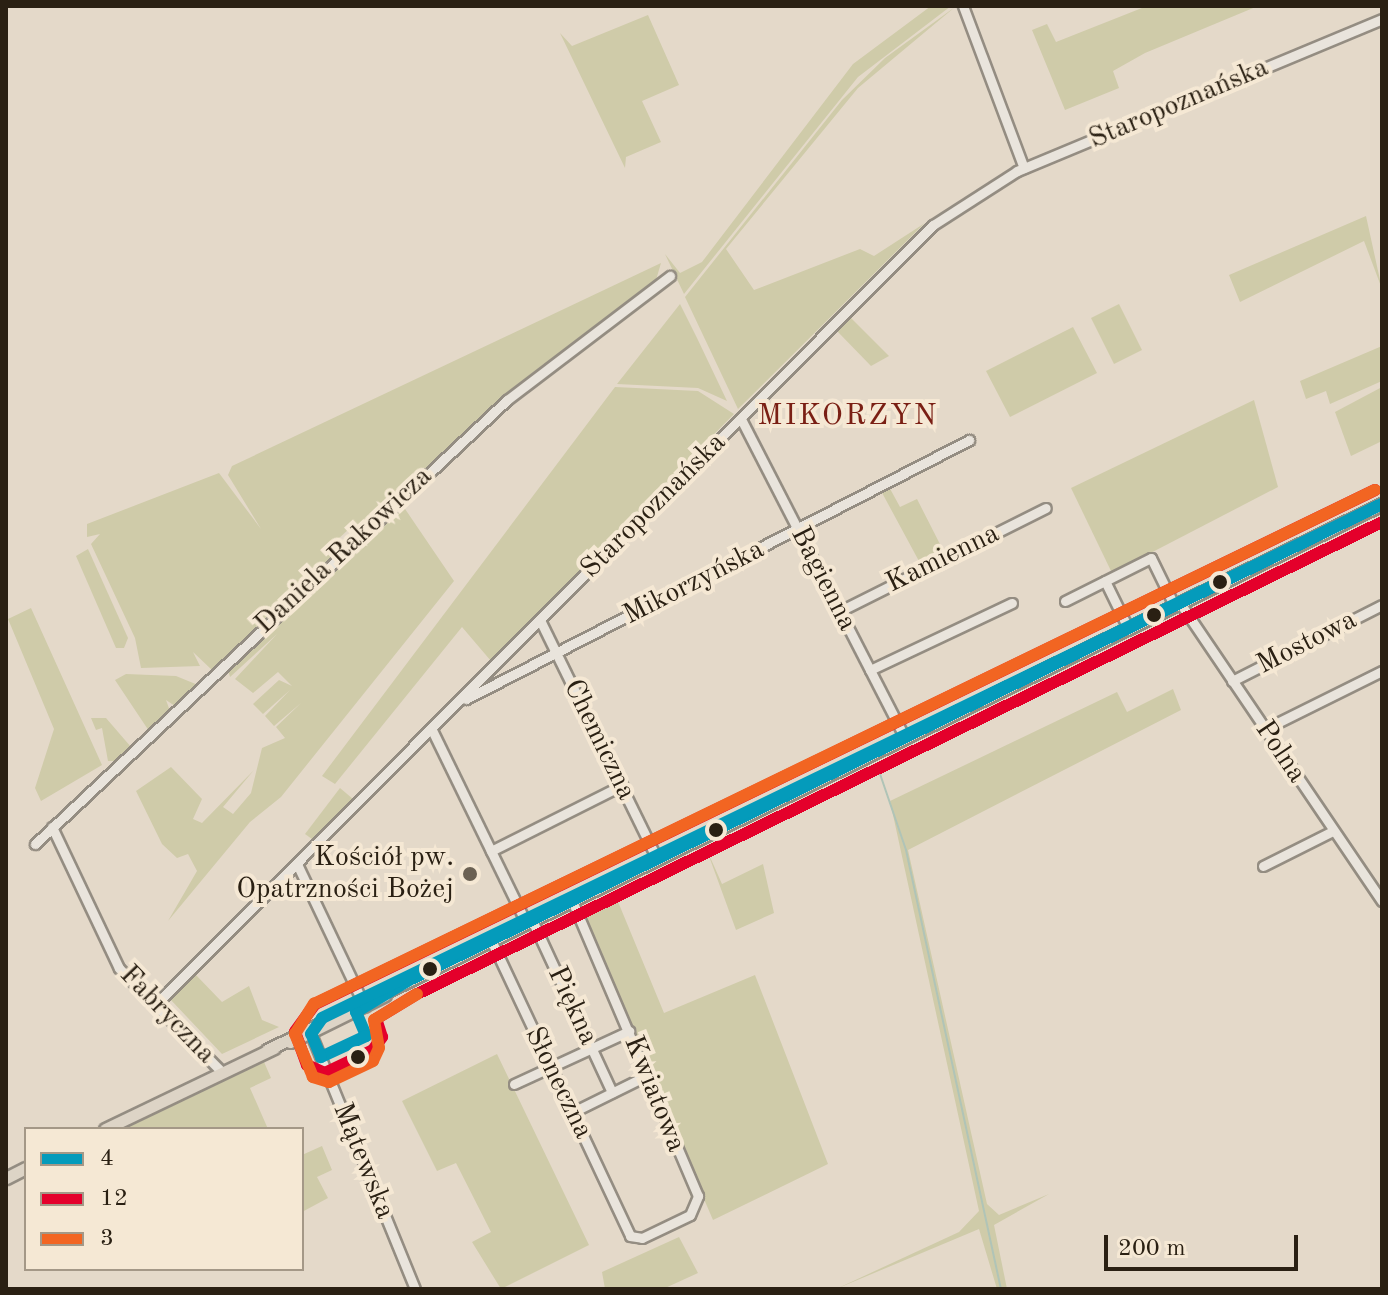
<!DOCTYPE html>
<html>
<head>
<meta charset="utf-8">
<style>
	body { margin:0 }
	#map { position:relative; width:1388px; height:1295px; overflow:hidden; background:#e4d9c9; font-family:"Old Standard TT",serif }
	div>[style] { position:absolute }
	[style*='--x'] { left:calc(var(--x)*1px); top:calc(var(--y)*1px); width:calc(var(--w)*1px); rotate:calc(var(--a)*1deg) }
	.green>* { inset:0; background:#cfcba9 }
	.stream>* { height:2px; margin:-1px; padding:0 1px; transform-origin:1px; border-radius:1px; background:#b0c4b7 }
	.roads { filter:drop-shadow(2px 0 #948d82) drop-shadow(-2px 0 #948d82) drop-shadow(0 2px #948d82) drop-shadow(0 -2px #948d82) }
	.minor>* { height:9px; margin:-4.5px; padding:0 4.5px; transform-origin:4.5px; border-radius:4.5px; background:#e9e4dc }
	.major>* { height:11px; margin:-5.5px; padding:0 5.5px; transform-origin:5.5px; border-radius:5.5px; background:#ddd4c6 }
	.bus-1>* { height:12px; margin:-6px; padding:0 6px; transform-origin:6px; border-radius:6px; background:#049bbb }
	.bus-2>* { height:12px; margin:-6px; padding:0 6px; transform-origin:6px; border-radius:6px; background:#e4002b }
	.bus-3>* { height:12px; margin:-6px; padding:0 6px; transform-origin:6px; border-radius:6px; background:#f26522 }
	.dots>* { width:22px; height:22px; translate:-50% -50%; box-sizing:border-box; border:4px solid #f5e8d4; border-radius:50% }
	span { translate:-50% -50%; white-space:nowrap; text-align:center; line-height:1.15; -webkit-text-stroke:8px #f5e8d4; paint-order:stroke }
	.street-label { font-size:28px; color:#2a2013 }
	.poi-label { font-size:28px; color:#2a2013 }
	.right { translate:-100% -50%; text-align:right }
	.neighbourhood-label { font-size:30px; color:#7a1f14; letter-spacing:2px }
	.frame { position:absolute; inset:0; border:8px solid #2a2013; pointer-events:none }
	.legend { position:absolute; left:24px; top:1127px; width:280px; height:144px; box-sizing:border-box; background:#f5e8d4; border:2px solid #a49887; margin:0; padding:10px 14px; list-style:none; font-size:24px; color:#2a2013 }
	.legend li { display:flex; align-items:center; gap:16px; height:40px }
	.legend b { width:40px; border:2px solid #a49887 }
	.scale { position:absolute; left:1104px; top:1235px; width:194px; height:36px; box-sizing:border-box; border:4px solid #2a2013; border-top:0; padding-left:10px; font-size:24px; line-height:28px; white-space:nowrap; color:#2a2013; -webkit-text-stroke:6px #f5e8d4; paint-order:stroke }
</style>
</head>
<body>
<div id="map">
	<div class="green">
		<i style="clip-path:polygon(931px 6px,951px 6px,858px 77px,684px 294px,665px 254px,680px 273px,702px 262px,853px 64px)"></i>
		<i style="clip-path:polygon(1147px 6px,1258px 6px,1145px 53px,1113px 71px,1119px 88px,1065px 110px,1032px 30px,1047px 24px,1056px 42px)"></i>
		<i style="clip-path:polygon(955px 7px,858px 88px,726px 249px,754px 290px,860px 249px,874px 256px,925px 223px,738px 409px,685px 297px,842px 100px,885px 58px)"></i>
		<i style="clip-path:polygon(648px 15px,679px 85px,642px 101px,661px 142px,626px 157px,625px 168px,560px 33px,572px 46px)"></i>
		<i style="clip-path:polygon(1366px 216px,1382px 289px,1364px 241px,1240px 302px,1229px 275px)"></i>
		<i style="clip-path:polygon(661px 263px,656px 280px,530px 375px,356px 534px,350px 528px,336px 541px,348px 541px,212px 670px,193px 652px,200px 666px,141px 668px,135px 638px,91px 544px,100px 534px,87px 537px,87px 524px,219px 473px,261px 529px,228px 475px,232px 466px)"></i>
		<i style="clip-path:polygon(680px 304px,697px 338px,727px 401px,698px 388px,617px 384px)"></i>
		<i style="clip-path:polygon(1119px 304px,1142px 350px,1114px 364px,1091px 318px)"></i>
		<i style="clip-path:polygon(850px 317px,889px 356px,871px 366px,837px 331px)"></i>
		<i style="clip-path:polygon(1073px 327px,1097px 373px,1010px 417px,986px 371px)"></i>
		<i style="clip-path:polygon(1382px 346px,1382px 381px,1330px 404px,1326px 391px,1306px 399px,1300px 381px)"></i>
		<i style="clip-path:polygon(615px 387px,698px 391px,734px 414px,491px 661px,462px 627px,335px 784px,322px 776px)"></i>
		<i style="clip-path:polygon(1382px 387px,1382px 441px,1351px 456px,1335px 412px)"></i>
		<i style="clip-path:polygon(1254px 400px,1278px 487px,1112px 573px,1071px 488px)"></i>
		<i style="clip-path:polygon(888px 485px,900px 507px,917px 499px,944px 552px,920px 563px,880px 489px)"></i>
		<i style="clip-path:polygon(401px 503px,454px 581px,281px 797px,250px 822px,168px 921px,197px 871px,188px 854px,177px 858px,162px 844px,136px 791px,171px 767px,202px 799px,193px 819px,202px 823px,254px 770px,223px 807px,233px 814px,251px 793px,262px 748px,285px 738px,276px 727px,301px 703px,274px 726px,265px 716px,290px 690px,263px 714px,253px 704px,279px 680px,292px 686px,278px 672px,253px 693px,235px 679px,277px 634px,230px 677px,227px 666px)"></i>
		<i style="clip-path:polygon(88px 549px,128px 638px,124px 648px,116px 648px,76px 556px)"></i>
		<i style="clip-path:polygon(31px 608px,102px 765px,41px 801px,35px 788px,54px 729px,8px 619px)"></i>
		<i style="clip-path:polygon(126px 674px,176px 676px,198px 685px,175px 706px,166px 700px,170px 711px,149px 731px,115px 680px)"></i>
		<i style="clip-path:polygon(1173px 689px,1181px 710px,908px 850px,987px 1204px,999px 1215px,1049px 1194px,994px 1225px,1007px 1289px,997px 1289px,979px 1229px,836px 1289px,959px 1232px,979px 1211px,890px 801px,1117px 692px,1127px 712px)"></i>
		<i style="clip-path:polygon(91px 718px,106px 718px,131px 747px,118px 761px,108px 761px,102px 728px,96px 730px)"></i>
		<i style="clip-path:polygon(340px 788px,353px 799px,312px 839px,305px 834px)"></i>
		<i style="clip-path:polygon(706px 848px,722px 884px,763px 864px,774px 913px,736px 930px)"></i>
		<i style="clip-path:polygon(614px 892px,664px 1013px,755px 975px,828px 1164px,713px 1220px,579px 908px)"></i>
		<i style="clip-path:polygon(195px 974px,222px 1002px,249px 986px,262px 1020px,279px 1027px,222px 1054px,170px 999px)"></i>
		<i style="clip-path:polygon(497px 1054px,589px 1245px,501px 1289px,472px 1242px,491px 1232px,456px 1163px,437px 1171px,402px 1101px)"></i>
		<i style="clip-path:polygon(264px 1062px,271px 1078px,250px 1088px,268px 1129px,124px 1129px)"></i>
		<i style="clip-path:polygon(322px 1146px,332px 1170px,317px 1177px,328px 1198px,302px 1212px,302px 1155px)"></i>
		<i style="clip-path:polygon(679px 1237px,698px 1273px,663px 1289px,605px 1289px,602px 1272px)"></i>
	</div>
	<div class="stream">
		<i style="--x:879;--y:771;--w:83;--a:71.1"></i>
		<i style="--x:906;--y:850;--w:449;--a:77.8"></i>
	</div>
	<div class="roads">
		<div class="minor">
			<i style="--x:963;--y:6;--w:173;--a:69.4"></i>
			<i style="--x:741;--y:419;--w:359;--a:62.8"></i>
			<i style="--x:1105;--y:581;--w:52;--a:63.9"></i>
			<i style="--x:1065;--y:601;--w:96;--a:-26.6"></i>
			<i style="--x:1151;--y:558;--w:52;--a:63.9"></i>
			<i style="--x:1180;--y:603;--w:360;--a:55.9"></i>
			<i style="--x:840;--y:611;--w:230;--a:-26.6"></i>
			<i style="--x:540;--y:620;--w:266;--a:63.9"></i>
			<i style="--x:870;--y:670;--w:157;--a:-25.3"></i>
			<i style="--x:1232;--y:681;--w:168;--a:-26.9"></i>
			<i style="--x:466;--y:699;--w:566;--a:-27.24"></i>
			<i style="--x:1265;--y:729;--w:131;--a:-26.4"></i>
			<i style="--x:432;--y:730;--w:215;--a:64"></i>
			<i style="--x:52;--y:827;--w:156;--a:64.6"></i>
			<i style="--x:119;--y:968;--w:146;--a:45.3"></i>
			<i style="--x:35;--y:844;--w:648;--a:-43.25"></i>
			<i style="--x:507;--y:400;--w:205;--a:-37.3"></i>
			<i style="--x:491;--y:851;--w:147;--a:-26.7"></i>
			<i style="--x:297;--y:864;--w:158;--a:64.6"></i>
			<i style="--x:1263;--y:866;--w:78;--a:-26.6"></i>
			<i style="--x:532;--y:920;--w:190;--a:65.1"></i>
			<i style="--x:491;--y:940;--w:327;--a:64.8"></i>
			<i style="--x:630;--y:1236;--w:12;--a:9"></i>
			<i style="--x:642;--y:1238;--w:53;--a:-25.6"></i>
			<i style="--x:690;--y:1215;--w:21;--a:-67"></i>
			<i style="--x:698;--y:1196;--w:321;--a:-113.1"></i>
			<i style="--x:159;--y:1001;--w:1096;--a:-45.07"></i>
			<i style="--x:933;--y:225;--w:100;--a:-32.7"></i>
			<i style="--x:1017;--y:171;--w:395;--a:-22.6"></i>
			<i style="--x:311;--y:1034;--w:275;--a:67.8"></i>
			<i style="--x:514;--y:1084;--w:127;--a:-24.7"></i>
			<i style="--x:573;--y:1112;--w:84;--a:-26.3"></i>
		</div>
		<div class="major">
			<i style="--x:290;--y:1042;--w:106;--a:-26.3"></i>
			<i style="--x:267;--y:1050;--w:1242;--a:-26.09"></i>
			<i style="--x:105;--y:1129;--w:187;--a:-25.6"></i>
			<i style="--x:6;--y:1178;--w:22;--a:-27"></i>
		</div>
	</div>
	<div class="bus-1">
		<i style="--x:1382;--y:504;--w:1083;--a:153.93"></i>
		<i style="--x:409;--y:980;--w:62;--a:148.9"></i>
		<i style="--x:356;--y:1012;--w:26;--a:67"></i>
		<i style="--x:366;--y:1036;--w:50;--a:155"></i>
		<i style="--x:321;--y:1057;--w:25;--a:-113"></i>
		<i style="--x:311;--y:1034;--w:19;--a:-55"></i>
		<i style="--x:322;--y:1018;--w:1178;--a:-25.87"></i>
	</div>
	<div class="bus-2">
		<i style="--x:1375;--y:490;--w:1178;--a:154.13"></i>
		<i style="--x:315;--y:1004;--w:34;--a:126"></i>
		<i style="--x:295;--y:1032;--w:35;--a:70"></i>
		<i style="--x:307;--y:1065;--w:20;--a:24"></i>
		<i style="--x:325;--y:1073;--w:53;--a:-25.6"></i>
		<i style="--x:373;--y:1050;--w:16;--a:-55"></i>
		<i style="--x:382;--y:1037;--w:19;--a:-108"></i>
		<i style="--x:376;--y:1019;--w:48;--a:-31.4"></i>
		<i style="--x:417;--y:994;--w:1074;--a:-26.06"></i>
	</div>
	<div class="bus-3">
		<i style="--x:417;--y:994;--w:50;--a:148.8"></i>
		<i style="--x:374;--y:1020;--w:28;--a:80"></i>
		<i style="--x:379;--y:1048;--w:14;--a:115"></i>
		<i style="--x:373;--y:1061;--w:49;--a:154.5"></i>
		<i style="--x:329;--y:1082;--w:17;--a:-163"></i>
		<i style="--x:313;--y:1077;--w:47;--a:-112.7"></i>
		<i style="--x:295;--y:1034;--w:36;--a:-58"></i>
		<i style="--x:314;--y:1004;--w:1179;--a:-25.85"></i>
	</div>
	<div class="dots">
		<i style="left:1220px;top:582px;background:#2a2013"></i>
		<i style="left:1154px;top:615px;background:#2a2013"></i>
		<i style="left:716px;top:830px;background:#2a2013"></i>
		<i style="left:470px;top:874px;background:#6b6153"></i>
		<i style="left:430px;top:969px;background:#2a2013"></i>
		<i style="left:358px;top:1057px;background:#2a2013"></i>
	</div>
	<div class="street-label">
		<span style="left:1179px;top:104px;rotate:-23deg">Staropoznańska</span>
		<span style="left:654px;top:506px;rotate:-45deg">Staropoznańska</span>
		<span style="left:344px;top:551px;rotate:-43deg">Daniela Rakowicza</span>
		<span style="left:943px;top:559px;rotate:-26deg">Kamienna</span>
		<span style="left:823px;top:579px;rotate:63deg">Bagienna</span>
		<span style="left:694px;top:583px;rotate:-27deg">Mikorzyńska</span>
		<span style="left:1307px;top:643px;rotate:-27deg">Mostowa</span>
		<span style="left:599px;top:740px;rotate:64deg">Chemiczna</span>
		<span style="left:1280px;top:752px;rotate:56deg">Polna</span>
		<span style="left:572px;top:1006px;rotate:65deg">Piękna</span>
		<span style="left:167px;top:1015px;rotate:46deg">Fabryczna</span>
		<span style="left:558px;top:1083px;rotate:64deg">Słoneczna</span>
		<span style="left:654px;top:1094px;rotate:68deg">Kwiatowa</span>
		<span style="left:363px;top:1161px;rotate:68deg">Mątewska</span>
	</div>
	<div class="poi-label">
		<span class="right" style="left:454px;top:874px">Kościół pw.<br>Opatrzności Bożej</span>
	</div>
	<div class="neighbourhood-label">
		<span style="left:848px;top:416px">MIKORZYN</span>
	</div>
	<div class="frame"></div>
	<ul class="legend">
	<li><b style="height:10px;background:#049bbb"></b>4</li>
	<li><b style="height:10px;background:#e4002b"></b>12</li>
	<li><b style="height:10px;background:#f26522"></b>3</li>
	</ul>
	<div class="scale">200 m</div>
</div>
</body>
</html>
